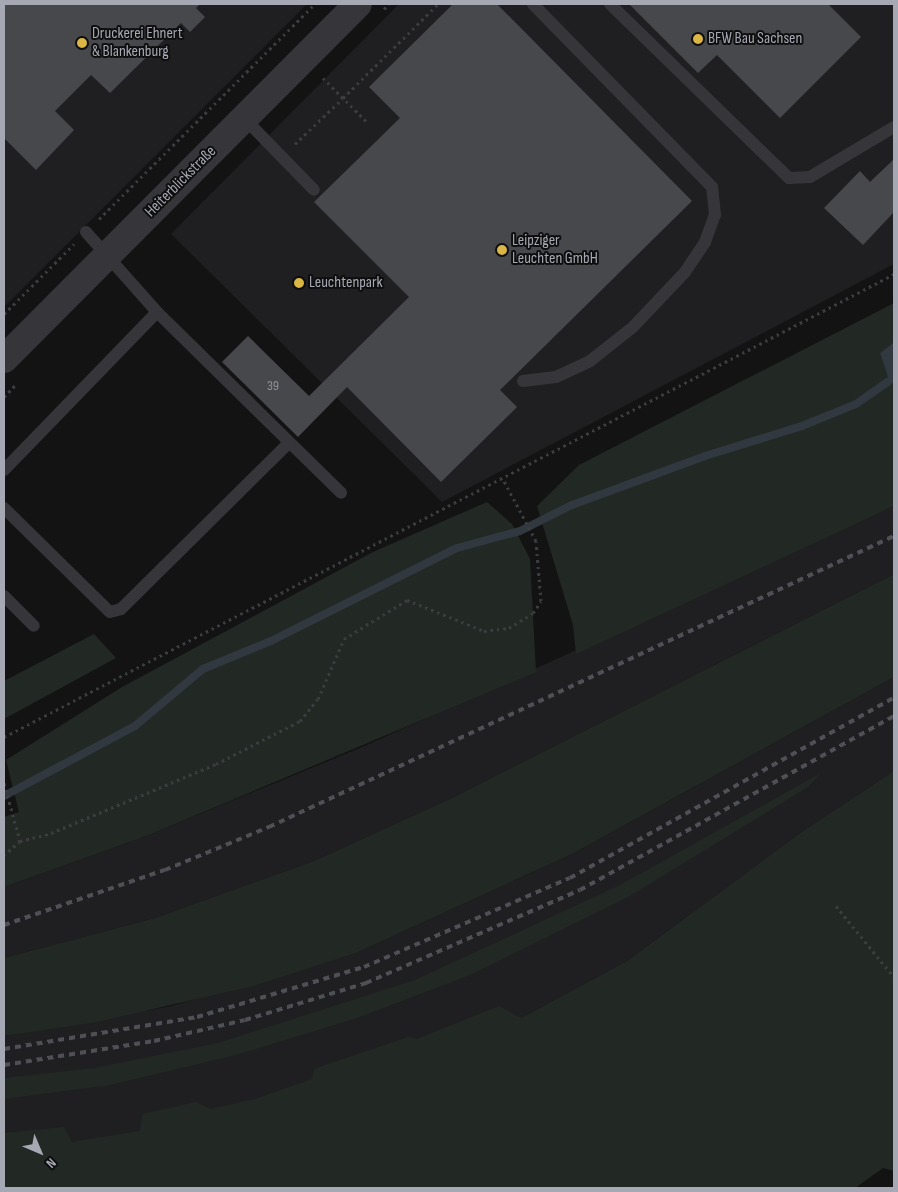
<!DOCTYPE html>
<html>
<head>
<meta charset="utf-8">
<style>
	body { margin:0 }
	#map { position:relative; width:898px; height:1192px; overflow:hidden; background:#131314; font-family:"Sofia Sans Condensed",sans-serif }
	div>[style] { position:absolute }
	[style*='--x'] { left:calc(var(--x)*1px); top:calc(var(--y)*1px); width:calc(var(--w)*1px); rotate:calc(var(--a)*1deg) }
	.built>* { inset:0; background:#1f1f21 }
	.green>* { inset:0; background:#222823 }
	.water>* { inset:0; background:#32383f }
	.stream>* { height:8px; margin:-4px; padding:0 4px; transform-origin:4px; border-radius:4px; background:#32383f }
	.building>* { inset:0; background:#47484c }
	.path>* { height:3px; margin-top:-1.5px; transform-origin:0; background:repeating-linear-gradient(90deg,#3c3d41 0 2.5px,transparent 0 6.5px) }
	.service>* { height:12px; margin:-6px; padding:0 6px; transform-origin:6px; border-radius:6px; background:#36363a }
	.tertiary>* { height:28px; margin:-14px; padding:0 14px; transform-origin:14px; border-radius:14px; background:#36363a }
	.rail>* { height:4px; margin-top:-2px; transform-origin:0; background:repeating-linear-gradient(90deg,#4f5055 0 6px,transparent 0 11px) }
	.dots>* { width:14px; height:14px; translate:-50% -50%; box-sizing:border-box; border:2px solid #0e0e0f; border-radius:50% }
	span { translate:-50% -50%; white-space:nowrap; text-align:center; line-height:1.15; -webkit-text-stroke:4px #0e0e0f; paint-order:stroke }
	.number-label { font-size:14px; color:#8e9199 }
	.number-label span { -webkit-text-stroke-width:0 }
	.poi-label { font-size:16px; color:#a6a9b3 }
	.left { translate:0 -50%; text-align:left }
	.street-label { font-size:16px; color:#a6a9b3 }
	.frame { position:absolute; inset:0; border:5px solid #a6a9b3; pointer-events:none }
	.north { position:absolute; left:15px; top:1127px; width:50px; height:50px; -webkit-text-stroke:4px #0e0e0f; paint-order:stroke; rotate:135deg; font-size:14px; font-weight:700; line-height:20px; text-align:center; color:#a6a9b3 }
	.north::after { content:''; display:block; margin:auto; width:18px; height:22px; background:#a6a9b3; clip-path:polygon(50% 0,100% 100%,50% 72%,0 100%) }
</style>
</head>
<body>
<div id="map">
	<div class="built">
		<i style="clip-path:polygon(4px 4px,307px 4px,4px 307px)"></i>
		<i style="clip-path:polygon(399px 4px,894px 4px,894px 264px,442px 502px,171px 234px)"></i>
		<i style="clip-path:polygon(894px 506px,894px 574px,452px 798px,314px 861px,155px 918px,4px 958px,4px 887px,149px 835px,367px 745px)"></i>
		<i style="clip-path:polygon(894px 677px,894px 771px,800px 833px,627px 961px,521px 1018px,378px 1076px,4px 1165px,4px 1036px,172px 1006px,356px 953px,572px 854px)"></i>
	</div>
	<div class="green">
		<i style="clip-path:polygon(894px 303px,894px 342px,880px 353px,889px 381px,894px 382px,894px 506px,576px 654px,573px 625px,537px 506px,579px 465px)"></i>
		<i style="clip-path:polygon(487px 502px,512px 524px,530px 559px,536px 672px,149px 835px,4px 887px,4px 817px,19px 812px,6px 760px,122px 687px,373px 552px)"></i>
		<i style="clip-path:polygon(894px 574px,894px 677px,572px 854px,356px 953px,253px 986px,97px 1022px,4px 1036px,4px 958px,155px 918px,314px 861px,452px 798px)"></i>
		<i style="clip-path:polygon(94px 634px,116px 658px,4px 719px,4px 681px)"></i>
		<i style="clip-path:polygon(894px 771px,894px 1171px,883px 1168px,855px 1188px,4px 1188px,4px 1133px,64px 1127px,72px 1142px,140px 1131px,142px 1114px,196px 1102px,210px 1109px,255px 1099px,312px 1079px,314px 1069px,408px 1037px,417px 1039px,499px 1006px,521px 1018px,627px 961px,800px 833px)"></i>
		<i style="clip-path:polygon(821px 773px,808px 787px,630px 896px,470px 975px,357px 1018px,236px 1055px,110px 1085px,4px 1099px,4px 1078px,94px 1068px,218px 1043px,415px 980px,620px 885px)"></i>
	</div>
	<div class="water">
		<i style="clip-path:polygon(894px 342px,894px 382px,889px 381px,880px 353px)"></i>
	</div>
	<div class="stream">
		<i style="--x:4;--y:796;--w:149;--a:-28.1"></i>
		<i style="--x:135;--y:726;--w:89;--a:-40"></i>
		<i style="--x:203;--y:669;--w:74;--a:-22.4"></i>
		<i style="--x:271;--y:641;--w:208;--a:-26.6"></i>
		<i style="--x:457;--y:548;--w:65;--a:-15.1"></i>
		<i style="--x:520;--y:531;--w:58;--a:-26.6"></i>
		<i style="--x:572;--y:505;--w:142;--a:-20.2"></i>
		<i style="--x:705;--y:456;--w:102;--a:-17.2"></i>
		<i style="--x:802;--y:426;--w:58;--a:-22.2"></i>
		<i style="--x:856;--y:404;--w:40;--a:-34.9"></i>
	</div>
	<div class="building">
		<i style="clip-path:polygon(4px 4px,200px 4px,196px 8px,205px 17px,190px 32px,181px 23px,110px 93px,91px 75px,55px 111px,74px 130px,36px 170px,4px 138px)"></i>
		<i style="clip-path:polygon(453px 4px,497px 4px,692px 201px,500px 390px,517px 407px,441px 482px,347px 387px,298px 437px,222px 362px,248px 336px,309px 396px,409px 297px,314px 202px,400px 118px,369px 87px)"></i>
		<i style="clip-path:polygon(629px 4px,828px 4px,861px 37px,780px 118px,717px 55px,698px 73px)"></i>
		<i style="clip-path:polygon(894px 159px,894px 212px,863px 245px,824px 208px,860px 171px,870px 182px)"></i>
	</div>
	<div class="path">
		<i style="--x:384;--y:9;--w:7;--a:-45"></i>
		<i style="--x:366;--y:121;--w:33;--a:-135"></i>
		<i style="--x:343;--y:98;--w:134;--a:-44.7"></i>
		<i style="--x:295;--y:144;--w:66;--a:-43.8"></i>
		<i style="--x:343;--y:98;--w:30;--a:-135"></i>
		<i style="--x:99;--y:219;--w:305;--a:-44.9"></i>
		<i style="--x:4;--y:314;--w:99;--a:-45"></i>
		<i style="--x:4;--y:397;--w:19;--a:-47"></i>
		<i style="--x:4;--y:737;--w:1003;--a:-27.48"></i>
		<i style="--x:4;--y:783;--w:60;--a:74.6"></i>
		<i style="--x:20;--y:841;--w:21;--a:139"></i>
		<i style="--x:20;--y:841;--w:32;--a:-14"></i>
		<i style="--x:51;--y:833;--w:179;--a:-22.7"></i>
		<i style="--x:216;--y:764;--w:94;--a:-27.1"></i>
		<i style="--x:300;--y:721;--w:28;--a:-51"></i>
		<i style="--x:318;--y:699;--w:65;--a:-66.6"></i>
		<i style="--x:344;--y:639;--w:74;--a:-31.8"></i>
		<i style="--x:407;--y:600;--w:83;--a:21.9"></i>
		<i style="--x:484;--y:631;--w:25;--a:-7"></i>
		<i style="--x:509;--y:628;--w:28;--a:-32"></i>
		<i style="--x:533;--y:613;--w:14;--a:-56"></i>
		<i style="--x:541;--y:601;--w:60;--a:-94.8"></i>
		<i style="--x:536;--y:541;--w:70;--a:-118"></i>
		<i style="--x:836;--y:906;--w:92;--a:50.8"></i>
	</div>
	<div class="service">
		<i style="--x:610;--y:4;--w:250;--a:44.2"></i>
		<i style="--x:789;--y:178;--w:21;--a:-3"></i>
		<i style="--x:810;--y:177;--w:98;--a:-30.8"></i>
		<i style="--x:244;--y:118;--w:100;--a:45.8"></i>
		<i style="--x:86;--y:232;--w:107;--a:48.4"></i>
		<i style="--x:157;--y:312;--w:258;--a:44.5"></i>
		<i style="--x:523;--y:381;--w:33;--a:-7"></i>
		<i style="--x:556;--y:377;--w:38;--a:-25"></i>
		<i style="--x:590;--y:361;--w:55;--a:-38.3"></i>
		<i style="--x:633;--y:327;--w:76;--a:-46.6"></i>
		<i style="--x:685;--y:272;--w:36;--a:-56"></i>
		<i style="--x:705;--y:242;--w:29;--a:-70"></i>
		<i style="--x:715;--y:215;--w:28;--a:-96"></i>
		<i style="--x:712;--y:187;--w:256;--a:-134.4"></i>
		<i style="--x:4;--y:470;--w:220;--a:-45.9"></i>
		<i style="--x:4;--y:508;--w:148;--a:44.5"></i>
		<i style="--x:110;--y:612;--w:11;--a:-15"></i>
		<i style="--x:121;--y:609;--w:236;--a:-44.7"></i>
		<i style="--x:4;--y:596;--w:42;--a:45"></i>
	</div>
	<div class="tertiary">
		<i style="--x:4;--y:359;--w:501;--a:-45.08"></i>
	</div>
	<div class="rail">
		<i style="--x:4;--y:925;--w:170;--a:-18.9"></i>
		<i style="--x:165;--y:870;--w:113;--a:-22.5"></i>
		<i style="--x:269;--y:827;--w:689;--a:-24.97"></i>
		<i style="--x:4;--y:1049;--w:196;--a:-9.4"></i>
		<i style="--x:197;--y:1017;--w:174;--a:-16.7"></i>
		<i style="--x:364;--y:967;--w:224;--a:-23.4"></i>
		<i style="--x:570;--y:878;--w:371;--a:-29.1"></i>
		<i style="--x:4;--y:1065;--w:152;--a:-9.1"></i>
		<i style="--x:154;--y:1041;--w:93;--a:-13"></i>
		<i style="--x:245;--y:1020;--w:127;--a:-17"></i>
		<i style="--x:366;--y:983;--w:233;--a:-23.5"></i>
		<i style="--x:580;--y:890;--w:359;--a:-29"></i>
	</div>
	<div class="dots">
		<i style="left:698px;top:39px;background:#dab645"></i>
		<i style="left:82px;top:43px;background:#dab645"></i>
		<i style="left:502px;top:250px;background:#dab645"></i>
		<i style="left:299px;top:283px;background:#dab645"></i>
	</div>
	<div class="number-label">
		<span style="left:273px;top:386px">39</span>
	</div>
	<div class="poi-label">
		<span class="left" style="left:92px;top:43px">Druckerei Ehnert<br>&amp; Blankenburg</span>
		<span class="left" style="left:708px;top:39px">BFW Bau Sachsen</span>
		<span class="left" style="left:512px;top:250px">Leipziger<br>Leuchten GmbH</span>
		<span class="left" style="left:309px;top:283px">Leuchtenpark</span>
	</div>
	<div class="street-label">
		<span style="left:181px;top:182px;rotate:-45deg">Heiterblickstraße</span>
	</div>
	<div class="frame"></div>
	<div class="north">N</div>
</div>
</body>
</html>
